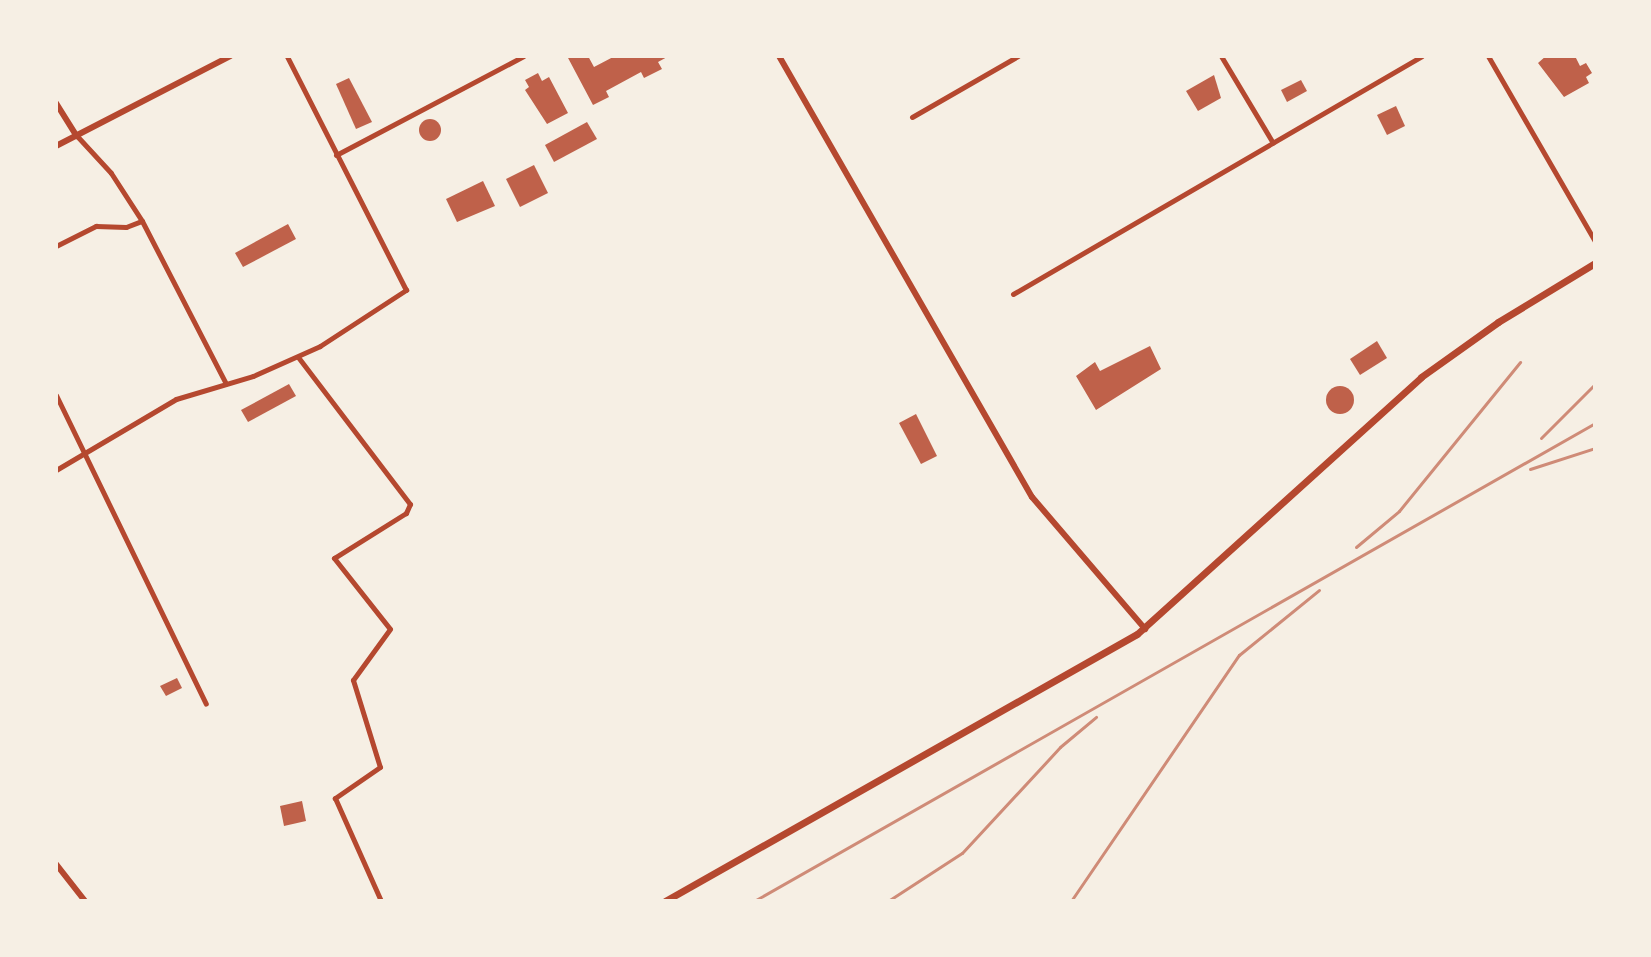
<!DOCTYPE html>
<html>
<head>
<meta charset="utf-8">
<style>
	body { margin:0 }
	#map { position:relative; width:1651px; height:957px; overflow:hidden; background:#f6efe4; font-family:"Fira Sans",sans-serif }
	div>[style] { position:absolute }
	[style*='--x'] { left:calc(var(--x)*1px); top:calc(var(--y)*1px); width:calc(var(--w)*1px); rotate:calc(var(--a)*1deg) }
	.building>* { inset:0; background:#bf614a }
	.round { border-radius:50% }
	.minor>* { height:5px; margin:-2.5px; padding:0 2.5px; transform-origin:2.5px; border-radius:2.5px; background:#b5482f }
	.tertiary>* { height:6px; margin:-3px; padding:0 3px; transform-origin:3px; border-radius:3px; background:#b5482f }
	.secondary>* { height:7px; margin:-3.5px; padding:0 3.5px; transform-origin:3.5px; border-radius:3.5px; background:#b5482f }
	.rail>* { height:3px; margin:-1.5px; padding:0 1.5px; transform-origin:1.5px; border-radius:1.5px; background:#cf8b77 }
	span { translate:-50% -50%; white-space:nowrap; text-align:center; line-height:1.15; -webkit-text-stroke:6px #f6efe4; paint-order:stroke }
	.frame { position:absolute; inset:0; border:58px solid #f6efe4; pointer-events:none }
</style>
</head>
<body>
<div id="map">
	<div class="building">
		<i style="clip-path:polygon(567px 56px,588px 56px,594px 67px,615px 56px,669px 56px,658px 62px,662px 69px,644px 78px,641px 72px,606px 91px,609px 97px,593px 105px)"></i>
		<i style="clip-path:polygon(1546px 56px,1575px 56px,1580px 66px,1586px 63px,1592px 73px,1586px 77px,1589px 83px,1564px 97px,1538px 63px)"></i>
		<i style="clip-path:polygon(538px 73px,542px 81px,549px 77px,568px 113px,547px 124px,525px 90px,529px 87px,525px 80px)"></i>
		<i style="clip-path:polygon(1214px 75px,1221px 98px,1198px 111px,1186px 91px)"></i>
		<i style="clip-path:polygon(349px 78px,372px 122px,356px 129px,336px 84px)"></i>
		<i style="clip-path:polygon(1301px 80px,1307px 91px,1287px 102px,1281px 90px)"></i>
		<i style="clip-path:polygon(1396px 106px,1405px 126px,1387px 135px,1377px 115px)"></i>
		<i class="round" style="left:419px;top:119px;width:22px;height:22px"></i>
		<i style="clip-path:polygon(587px 122px,597px 139px,554px 162px,545px 145px)"></i>
		<i style="clip-path:polygon(534px 165px,548px 193px,520px 207px,506px 179px)"></i>
		<i style="clip-path:polygon(483px 181px,495px 206px,457px 222px,446px 199px)"></i>
		<i style="clip-path:polygon(288px 224px,296px 239px,243px 267px,235px 253px)"></i>
		<i style="clip-path:polygon(1377px 341px,1387px 358px,1360px 375px,1350px 359px)"></i>
		<i style="clip-path:polygon(1150px 346px,1161px 369px,1096px 410px,1076px 376px,1095px 362px,1100px 371px)"></i>
		<i style="clip-path:polygon(289px 384px,296px 396px,248px 422px,241px 410px)"></i>
		<i class="round" style="left:1326px;top:386px;width:28px;height:28px"></i>
		<i style="clip-path:polygon(916px 414px,937px 456px,921px 464px,899px 423px)"></i>
		<i style="clip-path:polygon(177px 678px,182px 688px,166px 696px,160px 686px)"></i>
		<i style="clip-path:polygon(302px 801px,306px 821px,284px 826px,280px 806px)"></i>
	</div>
	<div class="minor">
		<i style="--x:1221;--y:56;--w:101;--a:59.1"></i>
		<i style="--x:1488;--y:56;--w:214;--a:60"></i>
		<i style="--x:912;--y:117;--w:122;--a:-29.9"></i>
		<i style="--x:77;--y:136;--w:50;--a:47.4"></i>
		<i style="--x:111;--y:173;--w:57;--a:57.1"></i>
		<i style="--x:142;--y:221;--w:183;--a:62.7"></i>
		<i style="--x:336;--y:155;--w:212;--a:-27.8"></i>
		<i style="--x:56;--y:246;--w:45;--a:-26.6"></i>
		<i style="--x:96;--y:226;--w:30;--a:2"></i>
		<i style="--x:126;--y:227;--w:17;--a:-21"></i>
		<i style="--x:1013;--y:294;--w:473;--a:-30.2"></i>
		<i style="--x:298;--y:357;--w:185;--a:52.7"></i>
		<i style="--x:410;--y:504;--w:10;--a:114"></i>
		<i style="--x:406;--y:513;--w:85;--a:148"></i>
		<i style="--x:334;--y:558;--w:90;--a:51.7"></i>
		<i style="--x:390;--y:629;--w:63;--a:126"></i>
		<i style="--x:353;--y:680;--w:91;--a:72.8"></i>
		<i style="--x:380;--y:767;--w:55;--a:145.4"></i>
		<i style="--x:335;--y:798;--w:113;--a:65.9"></i>
		<i style="--x:56;--y:395;--w:343;--a:64.1"></i>
		<i style="--x:56;--y:470;--w:139;--a:-30.6"></i>
		<i style="--x:176;--y:399;--w:80;--a:-16.6"></i>
		<i style="--x:253;--y:376;--w:73;--a:-24.1"></i>
		<i style="--x:320;--y:346;--w:103;--a:-33.1"></i>
		<i style="--x:406;--y:290;--w:263;--a:-117"></i>
	</div>
	<div class="tertiary">
		<i style="--x:779;--y:56;--w:508;--a:60.16"></i>
		<i style="--x:1032;--y:497;--w:174;--a:49.4"></i>
		<i style="--x:56;--y:103;--w:39;--a:58"></i>
		<i style="--x:56;--y:146;--w:196;--a:-27.3"></i>
		<i style="--x:56;--y:864;--w:47;--a:51.9"></i>
	</div>
	<div class="secondary">
		<i style="--x:665;--y:901;--w:542;--a:-29.5"></i>
		<i style="--x:1137;--y:634;--w:383;--a:-42.1"></i>
		<i style="--x:1421;--y:377;--w:95;--a:-35.5"></i>
		<i style="--x:1498;--y:322;--w:114;--a:-31.3"></i>
	</div>
	<div class="rail">
		<i style="--x:1541;--y:438;--w:76;--a:-45"></i>
		<i style="--x:1530;--y:469;--w:68;--a:-17.9"></i>
		<i style="--x:1356;--y:547;--w:56;--a:-39.9"></i>
		<i style="--x:1399;--y:511;--w:192;--a:-50.9"></i>
		<i style="--x:754;--y:901;--w:967;--a:-29.61"></i>
		<i style="--x:888;--y:901;--w:88;--a:-33"></i>
		<i style="--x:962;--y:853;--w:144;--a:-47.2"></i>
		<i style="--x:1060;--y:747;--w:47;--a:-39.8"></i>
		<i style="--x:1071;--y:901;--w:298;--a:-55.7"></i>
		<i style="--x:1239;--y:655;--w:103;--a:-39.1"></i>
	</div>
	<div class="frame"></div>
</div>
</body>
</html>
